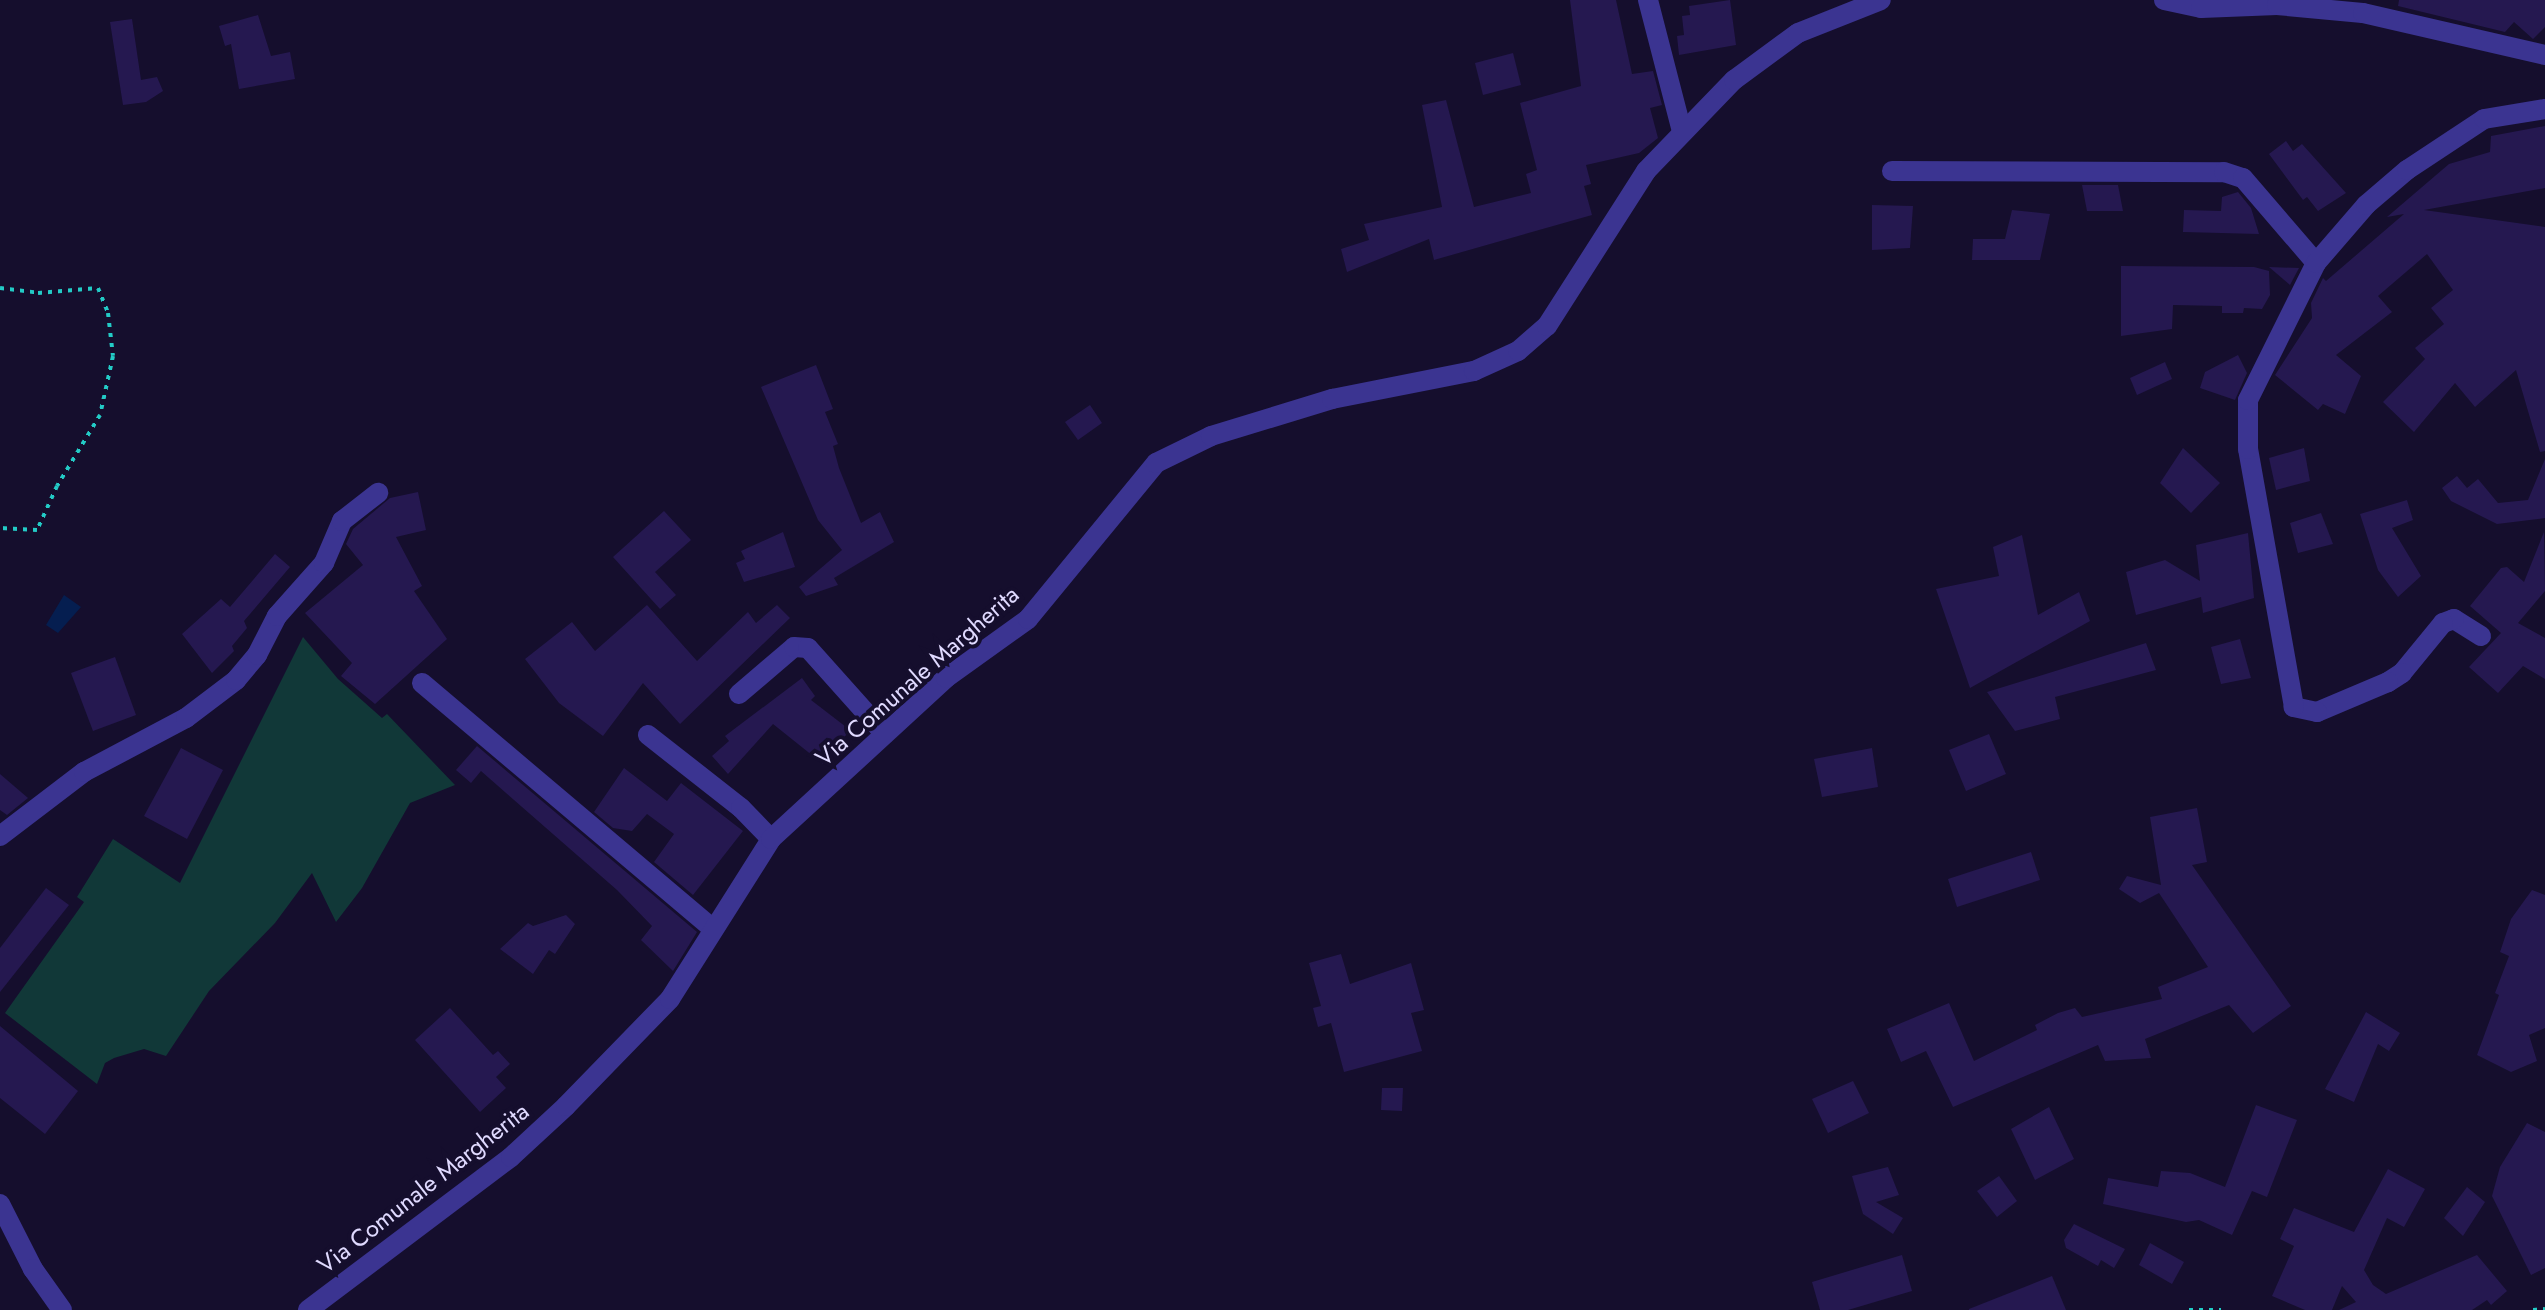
<!DOCTYPE html>
<html>
<head>
<meta charset="utf-8">
<style>
	body { margin:0 }
	#map { position:relative; width:2545px; height:1310px; overflow:hidden; background:#150e2d; font-family:Jost,sans-serif }
	div>[style] { position:absolute }
	[style*='--x'] { left:calc(var(--x)*1px); top:calc(var(--y)*1px); width:calc(var(--w)*1px); rotate:calc(var(--a)*1deg) }
	.green>* { inset:0; background:#113838 }
	.water>* { inset:0; background:#051e50 }
	.building>* { inset:0; background:#251850 }
	.path>* { height:4px; margin-top:-2px; transform-origin:0; background:repeating-linear-gradient(90deg,#23cbc6 0 4px,transparent 0 10px) }
	.minor>* { height:20px; margin:-10px; padding:0 10px; transform-origin:10px; border-radius:10px; background:#3b3491 }
	span { translate:-50% -50%; white-space:nowrap; text-align:center; line-height:1.15; -webkit-text-stroke:8px #150e2d; paint-order:stroke }
	.street-label { font-size:24px; color:#e0daff }
</style>
</head>
<body>
<div id="map">
	<div class="green">
		<i style="clip-path:polygon(303px 637px,338px 679px,382px 718px,387px 714px,455px 785px,410px 803px,362px 888px,336px 922px,312px 873px,275px 923px,209px 991px,166px 1056px,144px 1049px,114px 1058px,105px 1063px,97px 1084px,5px 1013px,84px 902px,77px 897px,113px 839px,180px 883px)"></i>
	</div>
	<div class="water">
		<i style="clip-path:polygon(64px 595px,81px 607px,58px 633px,46px 625px)"></i>
	</div>
	<div class="building">
		<i style="clip-path:polygon(1570px 0,1616px 0,1632px 74px,1653px 71px,1662px 105px,1650px 108px,1658px 138px,1639px 153px,1586px 165px,1591px 184px,1584px 186px,1592px 215px,1434px 260px,1429px 239px,1347px 272px,1341px 249px,1369px 240px,1364px 224px,1442px 207px,1422px 105px,1446px 100px,1474px 207px,1531px 193px,1526px 174px,1537px 170px,1520px 103px,1581px 86px)"></i>
		<i style="clip-path:polygon(1730px 0,1736px 45px,1679px 55px,1677px 36px,1684px 35px,1682px 16px,1690px 15px,1689px 6px)"></i>
		<i style="clip-path:polygon(2399px 0,2545px 0,2545px 27px,2533px 39px,2514px 22px,2505px 32px,2398px 6px)"></i>
		<i style="clip-path:polygon(258px 15px,271px 56px,290px 52px,295px 79px,239px 89px,231px 44px,225px 46px,219px 26px)"></i>
		<i style="clip-path:polygon(132px 19px,141px 80px,157px 77px,163px 91px,146px 102px,123px 105px,110px 22px)"></i>
		<i style="clip-path:polygon(1513px 53px,1521px 85px,1483px 95px,1475px 63px)"></i>
		<i style="clip-path:polygon(2545px 126px,2545px 188px,2424px 210px,2545px 227px,2545px 451px,2540px 452px,2516px 370px,2475px 407px,2455px 383px,2414px 432px,2383px 402px,2425px 359px,2415px 348px,2444px 324px,2431px 308px,2453px 290px,2427px 254px,2378px 296px,2392px 312px,2336px 355px,2361px 376px,2345px 414px,2323px 404px,2318px 410px,2275px 375px,2312px 318px,2311px 303px,2323px 278px,2326px 281px,2404px 214px,2387px 217px,2449px 164px,2490px 152px,2491px 136px)"></i>
		<i style="clip-path:polygon(2286px 141px,2293px 151px,2302px 144px,2346px 193px,2318px 211px,2307px 197px,2303px 200px,2269px 154px)"></i>
		<i style="clip-path:polygon(2082px 185px,2118px 185px,2123px 211px,2087px 211px)"></i>
		<i style="clip-path:polygon(2238px 192px,2251px 208px,2259px 234px,2183px 232px,2184px 210px,2221px 211px,2222px 197px)"></i>
		<i style="clip-path:polygon(1872px 205px,1913px 206px,1910px 248px,1872px 250px)"></i>
		<i style="clip-path:polygon(2012px 210px,2050px 214px,2040px 260px,1972px 260px,1973px 239px,2005px 239px)"></i>
		<i style="clip-path:polygon(2121px 266px,2254px 267px,2269px 271px,2270px 295px,2262px 309px,2244px 308px,2243px 313px,2222px 313px,2222px 306px,2173px 305px,2172px 329px,2121px 336px)"></i>
		<i style="clip-path:polygon(2269px 267px,2299px 268px,2290px 285px)"></i>
		<i style="clip-path:polygon(2238px 355px,2247px 373px,2235px 400px,2200px 388px,2205px 372px)"></i>
		<i style="clip-path:polygon(2165px 362px,2172px 379px,2137px 395px,2130px 378px)"></i>
		<i style="clip-path:polygon(816px 365px,833px 409px,825px 412px,838px 444px,833px 446px,839px 468px,861px 523px,880px 512px,894px 542px,834px 578px,838px 585px,806px 596px,799px 587px,842px 550px,818px 520px,761px 387px)"></i>
		<i style="clip-path:polygon(1090px 405px,1102px 423px,1078px 440px,1065px 422px)"></i>
		<i style="clip-path:polygon(2183px 448px,2220px 483px,2191px 513px,2160px 483px)"></i>
		<i style="clip-path:polygon(2304px 448px,2310px 481px,2276px 490px,2269px 458px)"></i>
		<i style="clip-path:polygon(2545px 459px,2545px 518px,2497px 524px,2451px 501px,2442px 488px,2457px 476px,2467px 488px,2478px 479px,2498px 503px,2528px 500px)"></i>
		<i style="clip-path:polygon(418px 492px,426px 530px,396px 537px,422px 586px,414px 591px,447px 639px,375px 704px,341px 676px,352px 663px,305px 613px,363px 565px,346px 544px,353px 529px,390px 498px)"></i>
		<i style="clip-path:polygon(2407px 500px,2413px 520px,2392px 528px,2421px 576px,2398px 597px,2378px 570px,2360px 514px)"></i>
		<i style="clip-path:polygon(664px 511px,691px 540px,655px 572px,676px 595px,660px 609px,613px 557px)"></i>
		<i style="clip-path:polygon(2321px 513px,2333px 544px,2298px 553px,2290px 523px)"></i>
		<i style="clip-path:polygon(783px 532px,795px 567px,744px 582px,736px 563px,745px 559px,741px 551px)"></i>
		<i style="clip-path:polygon(2544px 532px,2545px 591px,2518px 623px,2545px 638px,2545px 679px,2523px 666px,2498px 693px,2469px 667px,2501px 633px,2470px 606px,2501px 568px,2507px 567px,2524px 582px)"></i>
		<i style="clip-path:polygon(2248px 533px,2254px 598px,2203px 613px,2201px 597px,2136px 615px,2126px 572px,2165px 560px,2200px 581px,2196px 545px)"></i>
		<i style="clip-path:polygon(2022px 535px,2038px 615px,2079px 592px,2090px 621px,1970px 688px,1936px 589px,1999px 576px,1993px 547px)"></i>
		<i style="clip-path:polygon(275px 554px,290px 567px,244px 621px,247px 628px,232px 646px,234px 651px,212px 673px,182px 634px,221px 599px,230px 607px)"></i>
		<i style="clip-path:polygon(647px 605px,697px 661px,748px 612px,756px 623px,777px 605px,790px 618px,680px 724px,643px 683px,603px 736px,559px 703px,525px 659px,572px 622px,595px 651px)"></i>
		<i style="clip-path:polygon(2240px 639px,2251px 678px,2221px 684px,2211px 647px)"></i>
		<i style="clip-path:polygon(2146px 643px,2156px 670px,2055px 697px,2060px 719px,2015px 731px,1987px 692px)"></i>
		<i style="clip-path:polygon(115px 657px,136px 715px,93px 731px,71px 673px)"></i>
		<i style="clip-path:polygon(802px 678px,815px 696px,811px 700px,850px 730px,823px 764px,773px 724px,728px 774px,712px 756px,729px 741px,725px 736px)"></i>
		<i style="clip-path:polygon(1989px 734px,2006px 774px,1966px 791px,1949px 750px)"></i>
		<i style="clip-path:polygon(477px 746px,697px 932px,673px 971px,641px 940px,652px 926px,617px 890px,481px 771px,471px 783px,456px 770px)"></i>
		<i style="clip-path:polygon(181px 748px,223px 770px,187px 839px,144px 816px)"></i>
		<i style="clip-path:polygon(1872px 748px,1878px 787px,1822px 797px,1814px 759px)"></i>
		<i style="clip-path:polygon(624px 768px,667px 801px,681px 783px,743px 831px,693px 895px,654px 862px,674px 834px,647px 814px,632px 831px,613px 828px,594px 812px)"></i>
		<i style="clip-path:polygon(0 774px,28px 798px,7px 815px,0 810px)"></i>
		<i style="clip-path:polygon(2197px 808px,2207px 862px,2192px 865px,2291px 1006px,2253px 1033px,2229px 1005px,2145px 1039px,2151px 1058px,2105px 1061px,2098px 1045px,1953px 1107px,1926px 1051px,1901px 1062px,1887px 1029px,1949px 1003px,1974px 1061px,2037px 1030px,2035px 1025px,2058px 1013px,2075px 1008px,2082px 1017px,2162px 999px,2158px 987px,2208px 967px,2159px 893px,2140px 903px,2119px 889px,2127px 876px,2161px 885px,2150px 817px)"></i>
		<i style="clip-path:polygon(2031px 852px,2040px 880px,1957px 907px,1948px 879px)"></i>
		<i style="clip-path:polygon(46px 888px,69px 905px,0 992px,0 948px)"></i>
		<i style="clip-path:polygon(2532px 890px,2545px 895px,2545px 1028px,2529px 1035px,2537px 1061px,2511px 1072px,2477px 1055px,2499px 995px,2495px 993px,2509px 956px,2500px 952px,2511px 919px)"></i>
		<i style="clip-path:polygon(566px 915px,575px 924px,555px 954px,549px 950px,533px 974px,500px 949px,528px 923px,533px 926px)"></i>
		<i style="clip-path:polygon(1341px 954px,1350px 984px,1411px 963px,1424px 1010px,1411px 1013px,1422px 1051px,1344px 1072px,1331px 1023px,1318px 1027px,1313px 1008px,1321px 1006px,1309px 963px)"></i>
		<i style="clip-path:polygon(450px 1008px,493px 1055px,498px 1051px,510px 1064px,496px 1077px,506px 1088px,480px 1112px,415px 1040px)"></i>
		<i style="clip-path:polygon(2366px 1012px,2400px 1033px,2389px 1051px,2378px 1044px,2354px 1102px,2325px 1089px)"></i>
		<i style="clip-path:polygon(0 1026px,78px 1091px,45px 1134px,0 1098px)"></i>
		<i style="clip-path:polygon(1853px 1081px,1869px 1113px,1828px 1133px,1812px 1099px)"></i>
		<i style="clip-path:polygon(1382px 1088px,1403px 1088px,1402px 1111px,1381px 1110px)"></i>
		<i style="clip-path:polygon(2256px 1105px,2297px 1120px,2267px 1197px,2252px 1191px,2232px 1235px,2199px 1220px,2186px 1222px,2103px 1204px,2108px 1178px,2158px 1187px,2161px 1171px,2190px 1173px,2225px 1187px)"></i>
		<i style="clip-path:polygon(2049px 1107px,2074px 1159px,2035px 1180px,2011px 1129px)"></i>
		<i style="clip-path:polygon(2527px 1123px,2545px 1132px,2545px 1268px,2531px 1275px,2492px 1196px,2500px 1167px)"></i>
		<i style="clip-path:polygon(1888px 1167px,1899px 1195px,1876px 1202px,1903px 1218px,1893px 1234px,1863px 1214px,1852px 1176px)"></i>
		<i style="clip-path:polygon(2388px 1169px,2425px 1189px,2404px 1227px,2387px 1218px,2364px 1270px,2373px 1285px,2386px 1294px,2477px 1255px,2507px 1291px,2491px 1305px,2487px 1300px,2472px 1310px,2339px 1310px,2356px 1302px,2342px 1286px,2332px 1310px,2305px 1310px,2272px 1296px,2294px 1246px,2280px 1239px,2294px 1208px,2354px 1232px)"></i>
		<i style="clip-path:polygon(1999px 1176px,2017px 1201px,1997px 1217px,1977px 1191px)"></i>
		<i style="clip-path:polygon(2467px 1187px,2485px 1202px,2463px 1236px,2444px 1218px)"></i>
		<i style="clip-path:polygon(2074px 1224px,2125px 1249px,2114px 1268px,2101px 1260px,2098px 1266px,2066px 1248px,2064px 1240px)"></i>
		<i style="clip-path:polygon(2150px 1243px,2184px 1262px,2172px 1284px,2139px 1265px)"></i>
		<i style="clip-path:polygon(1902px 1255px,1912px 1291px,1848px 1310px,1820px 1310px,1812px 1282px)"></i>
		<i style="clip-path:polygon(2052px 1276px,2066px 1310px,1969px 1310px,1969px 1309px)"></i>
	</div>
	<div class="path">
		<i style="--x:0;--y:288;--w:38;--a:7"></i>
		<i style="--x:38;--y:293;--w:60;--a:-4.8"></i>
		<i style="--x:98;--y:288;--w:27;--a:68"></i>
		<i style="--x:108;--y:313;--w:43;--a:83.4"></i>
		<i style="--x:113;--y:356;--w:60;--a:102.4"></i>
		<i style="--x:100;--y:415;--w:83;--a:121.2"></i>
		<i style="--x:57;--y:486;--w:48;--a:114.4"></i>
		<i style="--x:37;--y:530;--w:37;--a:-177"></i>
		<i style="--x:2189;--y:1310;--w:32;--a:0"></i>
		<i style="--x:2533;--y:1310;--w:12;--a:-5"></i>
	</div>
	<div class="minor">
		<i style="--x:1648;--y:0;--w:135;--a:75.5"></i>
		<i style="--x:2164;--y:0;--w:38;--a:12"></i>
		<i style="--x:2201;--y:8;--w:76;--a:-2.3"></i>
		<i style="--x:2277;--y:5;--w:86;--a:5.3"></i>
		<i style="--x:2363;--y:13;--w:187;--a:13"></i>
		<i style="--x:1892;--y:171;--w:332;--a:0.2"></i>
		<i style="--x:2224;--y:172;--w:20;--a:18"></i>
		<i style="--x:2243;--y:178;--w:112;--a:49.3"></i>
		<i style="--x:2481;--y:636;--w:32;--a:-148"></i>
		<i style="--x:2454;--y:619;--w:12;--a:160"></i>
		<i style="--x:2443;--y:623;--w:65;--a:129.4"></i>
		<i style="--x:2402;--y:673;--w:17;--a:147"></i>
		<i style="--x:2388;--y:682;--w:77;--a:157.1"></i>
		<i style="--x:2317;--y:712;--w:24;--a:-168"></i>
		<i style="--x:2294;--y:707;--w:262;--a:-100.1"></i>
		<i style="--x:2248;--y:449;--w:49;--a:-90"></i>
		<i style="--x:2248;--y:400;--w:153;--a:-63.6"></i>
		<i style="--x:2316;--y:263;--w:77;--a:-49.2"></i>
		<i style="--x:2366;--y:205;--w:54;--a:-40.5"></i>
		<i style="--x:2407;--y:170;--w:92;--a:-33.5"></i>
		<i style="--x:2484;--y:119;--w:62;--a:-9.3"></i>
		<i style="--x:422;--y:683;--w:381;--a:40.2"></i>
		<i style="--x:739;--y:694;--w:72;--a:-40.5"></i>
		<i style="--x:794;--y:647;--w:14;--a:4"></i>
		<i style="--x:808;--y:648;--w:115;--a:48.2"></i>
		<i style="--x:648;--y:735;--w:118;--a:38.1"></i>
		<i style="--x:741;--y:808;--w:43;--a:45.9"></i>
		<i style="--x:0;--y:836;--w:106;--a:-37.3"></i>
		<i style="--x:84;--y:772;--w:115;--a:-27.9"></i>
		<i style="--x:186;--y:718;--w:63;--a:-37.2"></i>
		<i style="--x:236;--y:680;--w:33;--a:-50"></i>
		<i style="--x:257;--y:655;--w:44;--a:-62.9"></i>
		<i style="--x:277;--y:616;--w:71;--a:-48.4"></i>
		<i style="--x:324;--y:563;--w:46;--a:-66.8"></i>
		<i style="--x:342;--y:521;--w:46;--a:-37.9"></i>
		<i style="--x:0;--y:1204;--w:73;--a:63.1"></i>
		<i style="--x:33;--y:1269;--w:50;--a:54.7"></i>
		<i style="--x:308;--y:1310;--w:254;--a:-37"></i>
		<i style="--x:511;--y:1157;--w:75;--a:-42.8"></i>
		<i style="--x:566;--y:1106;--w:149;--a:-45.8"></i>
		<i style="--x:670;--y:999;--w:189;--a:-57.7"></i>
		<i style="--x:771;--y:839;--w:238;--a:-42.6"></i>
		<i style="--x:946;--y:678;--w:101;--a:-35.7"></i>
		<i style="--x:1028;--y:619;--w:202;--a:-50.6"></i>
		<i style="--x:1156;--y:463;--w:61;--a:-26.1"></i>
		<i style="--x:1211;--y:436;--w:127;--a:-17"></i>
		<i style="--x:1332;--y:399;--w:145;--a:-11.2"></i>
		<i style="--x:1474;--y:371;--w:48;--a:-24.4"></i>
		<i style="--x:1518;--y:351;--w:38;--a:-41"></i>
		<i style="--x:1547;--y:326;--w:184;--a:-57.4"></i>
		<i style="--x:1646;--y:171;--w:127;--a:-46"></i>
		<i style="--x:1734;--y:80;--w:79;--a:-36.3"></i>
		<i style="--x:1798;--y:33;--w:89;--a:-21.7"></i>
	</div>
	<div class="street-label">
		<span style="left:917px;top:676px;rotate:-41deg">Via Comunale Margherita</span>
		<span style="left:423px;top:1188px;rotate:-38deg">Via Comunale Margherita</span>
	</div>
</div>
</body>
</html>
